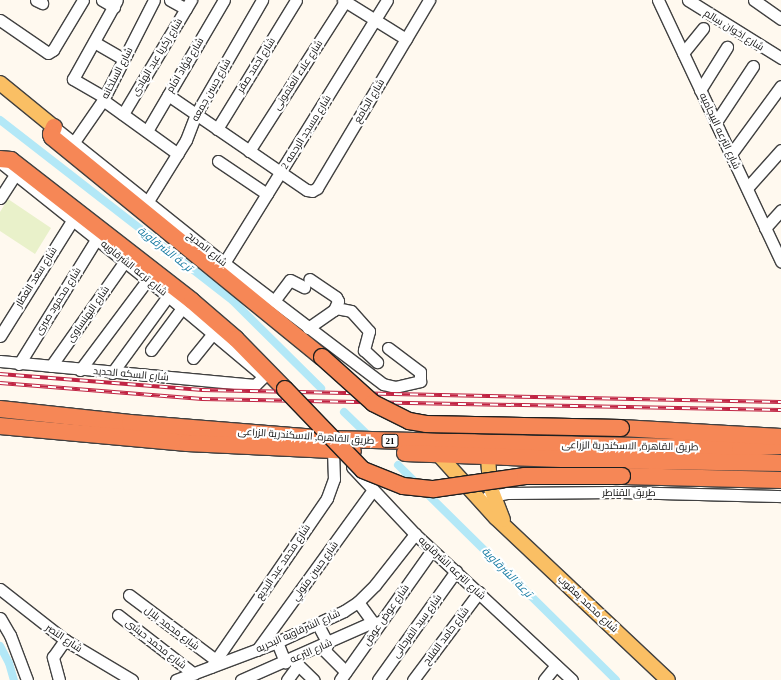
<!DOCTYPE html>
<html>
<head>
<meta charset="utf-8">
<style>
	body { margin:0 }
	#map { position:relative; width:781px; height:680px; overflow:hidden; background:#fff9ef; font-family:"Times New Roman",Cairo,serif }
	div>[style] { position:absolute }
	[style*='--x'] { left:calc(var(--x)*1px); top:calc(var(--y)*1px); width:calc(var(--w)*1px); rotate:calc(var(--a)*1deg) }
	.pitch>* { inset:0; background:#e9f1ca }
	.canal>* { height:8px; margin:-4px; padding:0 4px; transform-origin:4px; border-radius:4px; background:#b3e8f7 }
	.roads { filter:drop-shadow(1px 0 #414141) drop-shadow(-1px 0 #414141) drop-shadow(0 1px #414141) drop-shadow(0 -1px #414141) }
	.minor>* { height:11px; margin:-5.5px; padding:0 5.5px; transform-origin:5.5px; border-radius:5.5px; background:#fff }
	.major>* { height:14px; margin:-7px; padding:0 7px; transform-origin:7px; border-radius:7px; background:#fabf64 }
	.highway>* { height:16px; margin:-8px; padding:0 8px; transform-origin:8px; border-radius:8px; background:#f68756 }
	.rail>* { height:4px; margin-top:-2px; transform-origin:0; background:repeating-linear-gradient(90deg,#fff 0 8px,#c02443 0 16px); box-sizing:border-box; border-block:1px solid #c02443 }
	.bridges { filter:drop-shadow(1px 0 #1f1f1f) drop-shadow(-1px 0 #1f1f1f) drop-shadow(0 1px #1f1f1f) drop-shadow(0 -1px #1f1f1f) }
	.highway-bridge>* { height:16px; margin:-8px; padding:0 8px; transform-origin:8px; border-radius:8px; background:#f68756 }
	span { translate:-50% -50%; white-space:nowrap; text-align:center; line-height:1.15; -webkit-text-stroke:4px #fff; paint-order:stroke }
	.shield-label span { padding:1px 3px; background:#fff; border:1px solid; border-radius:3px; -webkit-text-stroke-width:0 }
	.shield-label { font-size:9px; color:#0e0e0e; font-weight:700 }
	.street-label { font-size:10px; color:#0e0e0e }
	.water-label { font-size:11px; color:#157aa2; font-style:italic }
</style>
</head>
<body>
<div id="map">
	<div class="pitch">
		<i style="clip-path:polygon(8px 199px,51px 228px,35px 254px,0 231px,0 212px)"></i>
	</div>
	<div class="canal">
		<i style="--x:0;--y:120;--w:295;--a:37.8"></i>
		<i style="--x:233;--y:301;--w:124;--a:44.7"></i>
		<i style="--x:344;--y:412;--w:30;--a:44"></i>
		<i style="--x:398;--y:465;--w:306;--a:44.6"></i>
		<i style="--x:0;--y:646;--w:19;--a:62"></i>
		<i style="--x:9;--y:663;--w:18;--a:74"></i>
	</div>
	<div class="roads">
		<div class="minor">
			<i style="--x:36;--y:0;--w:7;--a:27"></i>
			<i style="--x:102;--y:0;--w:14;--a:30"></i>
			<i style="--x:170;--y:0;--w:18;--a:29"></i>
			<i style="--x:343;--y:0;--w:74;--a:31.8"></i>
			<i style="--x:658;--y:0;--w:289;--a:64.8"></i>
			<i style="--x:688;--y:0;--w:110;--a:31.9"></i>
			<i style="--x:754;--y:0;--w:33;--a:35"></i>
			<i style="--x:0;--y:20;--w:58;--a:34.5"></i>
			<i style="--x:48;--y:53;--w:6;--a:-31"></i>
			<i style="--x:53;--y:50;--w:58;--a:-59"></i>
			<i style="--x:94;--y:42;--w:34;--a:30"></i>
			<i style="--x:683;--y:53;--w:32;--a:-51"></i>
			<i style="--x:700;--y:90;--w:51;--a:-57.9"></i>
			<i style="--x:168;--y:95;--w:168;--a:34.4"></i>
			<i style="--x:307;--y:190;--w:5;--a:11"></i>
			<i style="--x:312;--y:191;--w:6;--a:-31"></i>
			<i style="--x:317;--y:188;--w:219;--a:-59.2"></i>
			<i style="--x:104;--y:97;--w:36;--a:-150"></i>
			<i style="--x:73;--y:79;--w:90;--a:-60.9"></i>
			<i style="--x:103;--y:100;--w:92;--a:35.8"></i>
			<i style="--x:123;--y:114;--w:133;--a:-59.2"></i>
			<i style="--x:716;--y:122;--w:67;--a:-56.5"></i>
			<i style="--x:54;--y:127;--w:218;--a:38.7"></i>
			<i style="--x:224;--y:263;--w:200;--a:37.3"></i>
			<i style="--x:383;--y:384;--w:12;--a:14"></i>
			<i style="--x:395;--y:387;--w:26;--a:-13"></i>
			<i style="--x:420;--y:381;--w:9;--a:-90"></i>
			<i style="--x:420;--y:372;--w:40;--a:-143"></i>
			<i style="--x:217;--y:129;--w:151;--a:-58.5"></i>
			<i style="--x:147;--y:131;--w:152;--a:-59.6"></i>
			<i style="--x:74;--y:142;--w:51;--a:-55.4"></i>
			<i style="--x:103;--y:100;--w:112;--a:-63"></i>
			<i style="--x:249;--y:151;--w:179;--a:-57.3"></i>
			<i style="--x:731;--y:154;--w:84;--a:-53.7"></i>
			<i style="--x:218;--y:161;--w:59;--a:34"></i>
			<i style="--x:0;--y:162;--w:215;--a:38.6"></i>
			<i style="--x:168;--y:296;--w:121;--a:40"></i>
			<i style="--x:261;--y:374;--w:4;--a:76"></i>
			<i style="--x:262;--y:378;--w:10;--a:135"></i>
			<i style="--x:255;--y:385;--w:256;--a:-174.6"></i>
			<i style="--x:747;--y:188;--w:51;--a:-48.2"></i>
			<i style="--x:0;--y:198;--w:27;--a:-57"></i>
			<i style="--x:148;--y:201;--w:72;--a:-58.1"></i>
			<i style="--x:186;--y:140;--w:28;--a:-69"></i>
			<i style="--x:196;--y:114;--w:132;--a:-59.9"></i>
			<i style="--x:765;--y:228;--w:24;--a:-48"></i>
			<i style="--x:224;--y:263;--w:309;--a:-58.2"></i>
			<i style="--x:274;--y:301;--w:26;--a:-53"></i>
			<i style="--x:290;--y:280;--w:16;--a:27"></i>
			<i style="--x:336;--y:308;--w:15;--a:11"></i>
			<i style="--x:351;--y:311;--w:27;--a:48"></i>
			<i style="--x:369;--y:331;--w:20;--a:105"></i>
			<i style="--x:364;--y:350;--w:18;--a:43"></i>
			<i style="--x:308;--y:328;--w:32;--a:-35"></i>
			<i style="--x:334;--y:310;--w:10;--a:-66"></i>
			<i style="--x:338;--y:301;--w:4;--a:-117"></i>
			<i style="--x:336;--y:297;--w:32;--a:-146"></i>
			<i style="--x:0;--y:336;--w:138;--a:-58"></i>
			<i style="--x:151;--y:350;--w:52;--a:-53.6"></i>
			<i style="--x:193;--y:358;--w:32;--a:-51"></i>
			<i style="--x:19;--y:364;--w:148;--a:-58.2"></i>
			<i style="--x:51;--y:366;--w:128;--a:-54.8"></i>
			<i style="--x:80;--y:370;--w:114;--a:-53.2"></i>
			<i style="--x:112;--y:373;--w:95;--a:-54"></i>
			<i style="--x:352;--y:467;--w:92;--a:46.8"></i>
			<i style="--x:415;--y:534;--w:214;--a:42.9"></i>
			<i style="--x:487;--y:497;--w:20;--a:-11"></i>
			<i style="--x:507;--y:493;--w:109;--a:-0.5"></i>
			<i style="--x:616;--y:492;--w:165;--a:1.4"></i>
			<i style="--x:0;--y:589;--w:83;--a:38.1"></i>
			<i style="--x:65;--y:640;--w:78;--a:30.8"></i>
			<i style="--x:129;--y:595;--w:109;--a:36.8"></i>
			<i style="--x:358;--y:602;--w:26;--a:54"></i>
			<i style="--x:118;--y:615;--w:96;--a:37.8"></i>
			<i style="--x:0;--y:618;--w:20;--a:60"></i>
			<i style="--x:10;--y:635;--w:48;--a:69.3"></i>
			<i style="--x:318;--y:625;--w:21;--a:62"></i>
			<i style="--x:277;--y:642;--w:22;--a:68"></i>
			<i style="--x:321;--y:647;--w:35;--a:45"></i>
			<i style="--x:257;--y:650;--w:196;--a:-54.1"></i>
			<i style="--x:292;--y:659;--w:30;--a:44"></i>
			<i style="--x:211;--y:667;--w:205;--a:-55.5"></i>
			<i style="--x:327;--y:498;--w:20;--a:-70"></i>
			<i style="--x:334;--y:479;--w:29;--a:-92"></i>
			<i style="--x:59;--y:680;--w:24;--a:-105"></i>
			<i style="--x:53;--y:657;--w:21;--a:-55"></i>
			<i style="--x:176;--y:680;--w:108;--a:-20.6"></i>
			<i style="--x:277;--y:642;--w:74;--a:-24.8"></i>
			<i style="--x:344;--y:611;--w:17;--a:-33"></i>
			<i style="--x:358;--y:602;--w:24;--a:-45"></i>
			<i style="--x:375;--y:585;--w:65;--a:-51.9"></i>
			<i style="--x:241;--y:680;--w:139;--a:-23.8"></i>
			<i style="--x:368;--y:624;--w:13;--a:-9"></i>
			<i style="--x:287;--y:680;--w:19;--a:-54"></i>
			<i style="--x:340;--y:680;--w:159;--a:-54.7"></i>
			<i style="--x:378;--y:680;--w:134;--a:-54.4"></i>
			<i style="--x:413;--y:680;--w:110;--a:-53.1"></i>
			<i style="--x:544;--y:680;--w:19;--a:-51"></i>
		</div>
		<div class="major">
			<i style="--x:0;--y:83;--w:70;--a:39.2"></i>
			<i style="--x:438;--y:454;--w:86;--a:47.8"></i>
			<i style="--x:496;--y:518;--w:236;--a:43.3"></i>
			<i style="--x:488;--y:457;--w:29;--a:86"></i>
			<i style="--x:490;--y:486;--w:36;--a:69"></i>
		</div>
		<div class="highway">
			<i style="--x:54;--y:127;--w:8;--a:113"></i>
			<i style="--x:51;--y:134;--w:3;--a:72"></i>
			<i style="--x:52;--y:137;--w:348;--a:39.2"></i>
			<i style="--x:0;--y:159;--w:11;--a:5"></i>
			<i style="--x:11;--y:160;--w:229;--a:37.9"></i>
			<i style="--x:192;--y:301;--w:58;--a:40.8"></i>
			<i style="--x:236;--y:339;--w:70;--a:45.6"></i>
			<i style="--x:0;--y:409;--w:131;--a:6.1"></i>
			<i style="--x:130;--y:423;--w:200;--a:4.6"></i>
			<i style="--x:329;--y:439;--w:411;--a:1.3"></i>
			<i style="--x:740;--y:448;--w:41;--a:-2.8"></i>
			<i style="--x:0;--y:426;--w:188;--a:5.2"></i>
			<i style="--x:187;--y:443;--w:166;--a:2.8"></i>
			<i style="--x:621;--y:428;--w:160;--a:3.2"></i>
			<i style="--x:405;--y:453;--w:182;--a:2.2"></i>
			<i style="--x:587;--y:460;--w:194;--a:0.9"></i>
			<i style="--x:622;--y:476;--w:159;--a:1.4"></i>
		</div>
	</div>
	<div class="rail">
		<i style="--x:0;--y:374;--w:203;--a:4.5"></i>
		<i style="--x:202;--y:390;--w:579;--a:1.19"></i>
		<i style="--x:0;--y:383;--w:203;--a:4.5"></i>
		<i style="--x:202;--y:399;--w:579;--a:1.09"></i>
	</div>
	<div class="bridges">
		<div class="highway-bridge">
			<i style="--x:322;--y:357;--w:69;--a:42"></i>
			<i style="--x:373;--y:403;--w:40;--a:26.6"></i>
			<i style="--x:409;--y:421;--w:17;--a:10"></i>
			<i style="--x:426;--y:424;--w:195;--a:1.2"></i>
			<i style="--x:285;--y:389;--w:112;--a:46.1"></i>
			<i style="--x:363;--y:470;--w:43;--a:21.8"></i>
			<i style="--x:403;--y:486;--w:31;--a:6"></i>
			<i style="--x:434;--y:489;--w:92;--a:-8.1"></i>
			<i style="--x:525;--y:476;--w:97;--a:0"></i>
		</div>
	</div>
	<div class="shield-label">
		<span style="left:390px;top:441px">21</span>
	</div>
	<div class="street-label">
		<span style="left:734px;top:30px;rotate:32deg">شارع اخوان سالم</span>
		<span style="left:157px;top:57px;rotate:-59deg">شارع زكريا عبد الهادى</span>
		<span style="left:185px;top:65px;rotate:-59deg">شارع فؤاد امام</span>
		<span style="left:256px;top:65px;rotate:-58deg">شارع احمد صقر</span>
		<span style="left:117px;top:73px;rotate:-63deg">شارع السلخانه</span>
		<span style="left:298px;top:75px;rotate:-57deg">شارع علاء العتمونى</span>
		<span style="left:211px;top:90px;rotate:-61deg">شارع حسن جمعه</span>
		<span style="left:369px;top:101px;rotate:-59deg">شارع الجامع</span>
		<span style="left:720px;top:131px;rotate:65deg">شارع الترعه البيجاميه</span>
		<span style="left:306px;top:132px;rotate:-58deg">شارع مسجد الرحمه 2</span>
		<span style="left:207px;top:249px;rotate:39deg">شارع المديح</span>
		<span style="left:134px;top:268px;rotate:39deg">شارع ترعه الشرقاويه</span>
		<span style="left:36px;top:277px;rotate:-58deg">شارع سعد العطار</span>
		<span style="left:58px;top:301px;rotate:-58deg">شارع محمود صبرى</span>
		<span style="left:88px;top:314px;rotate:-55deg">شارع البهنساوى</span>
		<span style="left:131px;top:374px;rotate:5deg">شارع السكه الحديد</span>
		<span style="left:306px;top:436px;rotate:4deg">طريق القاهرة, الاسكندرية الزراعى</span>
		<span style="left:630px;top:446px;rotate:1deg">طريق القاهرة, الاسكندرية الزراعى</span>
		<span style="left:629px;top:493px">طريق القناطر</span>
		<span style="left:283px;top:562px;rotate:-56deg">شارع محمد عبد البديع</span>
		<span style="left:452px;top:568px;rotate:43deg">شارع الترعه الشرقاويه</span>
		<span style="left:315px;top:571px;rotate:-54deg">شارع حسن متولي</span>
		<span style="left:588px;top:604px;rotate:43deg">شارع محمد يعقوب</span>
		<span style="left:386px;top:615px;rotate:-55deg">شارع عوض عوض</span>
		<span style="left:417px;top:626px;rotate:-54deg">شارع سيد الفرحانى</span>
		<span style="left:172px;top:628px;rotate:37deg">شارع محمد بلال</span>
		<span style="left:298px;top:631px;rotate:-24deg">شارع الشرقاويه البحريه</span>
		<span style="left:446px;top:636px;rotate:-53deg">شارع حامد الفلاح</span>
		<span style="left:64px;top:638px;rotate:34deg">شارع النصر</span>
		<span style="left:156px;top:644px;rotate:38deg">شارع محمد حبشى</span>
		<span style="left:311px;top:651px;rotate:-24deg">شارع الترعه</span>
	</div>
	<div class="water-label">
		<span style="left:165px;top:249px;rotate:38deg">ترعة الشرقاوية</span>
		<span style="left:507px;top:572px;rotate:45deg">ترعة الشرقاوية</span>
	</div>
</div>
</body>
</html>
